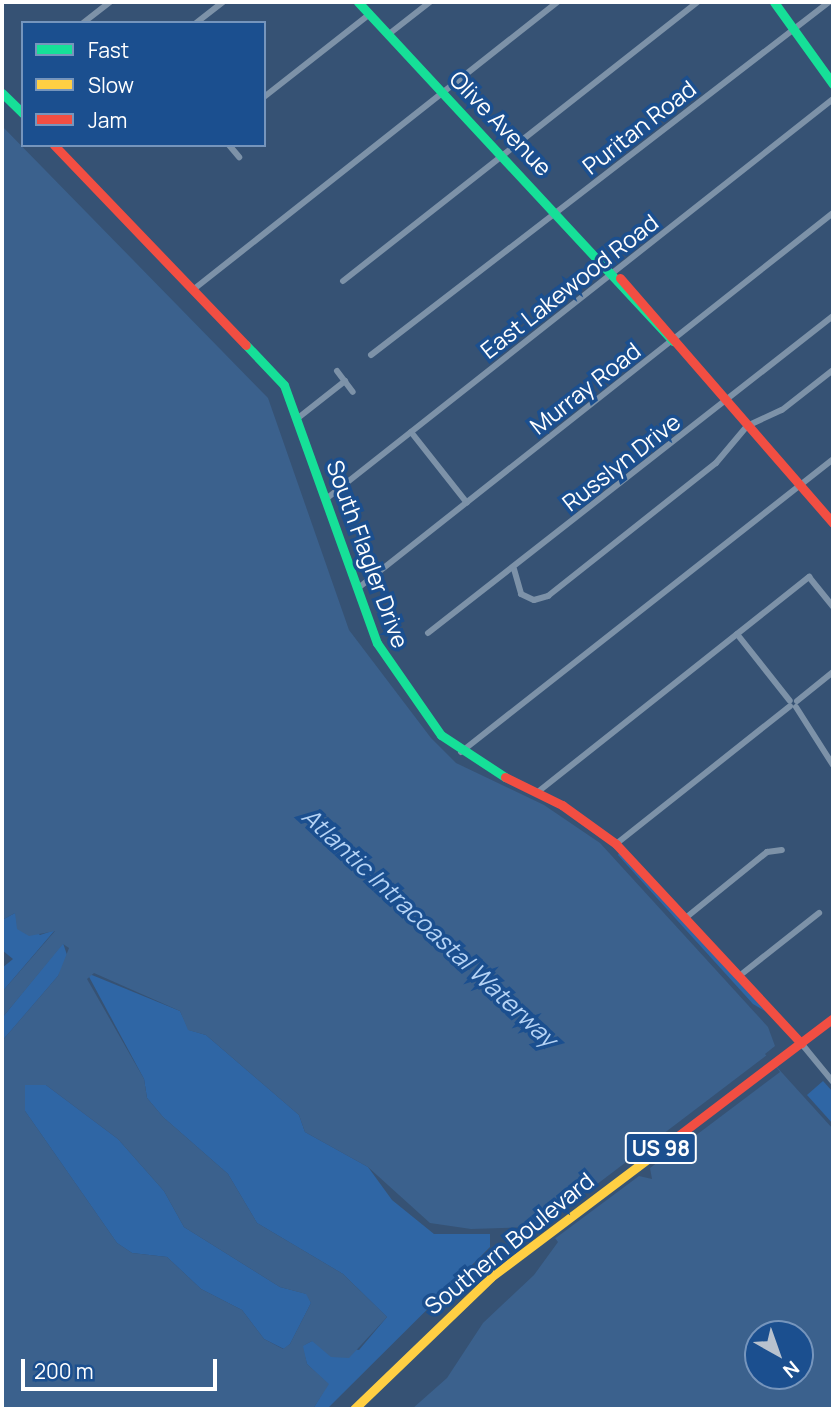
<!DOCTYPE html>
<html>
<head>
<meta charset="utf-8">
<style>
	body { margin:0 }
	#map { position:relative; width:835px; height:1411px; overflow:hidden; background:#365274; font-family:Manrope,sans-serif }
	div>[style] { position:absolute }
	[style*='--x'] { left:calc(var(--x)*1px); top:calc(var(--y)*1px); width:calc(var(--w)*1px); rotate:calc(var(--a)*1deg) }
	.green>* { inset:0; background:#2f66a5 }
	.water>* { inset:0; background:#3b618d }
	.pier>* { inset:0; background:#365274 }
	.street>* { height:6px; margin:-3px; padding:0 3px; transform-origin:3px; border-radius:3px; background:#7d92a8 }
	.fast>* { height:9px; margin:-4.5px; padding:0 4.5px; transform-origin:4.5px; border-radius:4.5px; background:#16e098 }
	.slow>* { height:9px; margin:-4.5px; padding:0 4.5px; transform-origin:4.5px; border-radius:4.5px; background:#ffcf43 }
	.jam>* { height:9px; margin:-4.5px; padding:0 4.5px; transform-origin:4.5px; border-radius:4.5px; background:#f24e42 }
	span { translate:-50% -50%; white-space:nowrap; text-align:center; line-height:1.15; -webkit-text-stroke:7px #1b4f8f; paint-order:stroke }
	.shield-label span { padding:2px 5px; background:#1b4f8f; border:2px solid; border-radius:5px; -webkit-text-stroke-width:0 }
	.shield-label { font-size:21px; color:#fff; font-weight:700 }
	.street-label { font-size:23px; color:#fff }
	.water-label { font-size:24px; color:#b5d3f5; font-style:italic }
	.frame { position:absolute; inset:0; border:4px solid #fff; pointer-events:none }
	.legend { position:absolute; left:21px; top:21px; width:245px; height:126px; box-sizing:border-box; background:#1b4f8f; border:2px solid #7695bc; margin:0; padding:9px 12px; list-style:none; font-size:21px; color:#fff }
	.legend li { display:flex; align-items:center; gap:14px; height:35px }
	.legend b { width:35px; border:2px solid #7695bc }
	.north { position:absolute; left:744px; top:1320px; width:70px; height:70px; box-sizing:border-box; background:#1b4f8f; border:2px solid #7695bc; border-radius:50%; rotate:140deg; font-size:19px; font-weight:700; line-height:28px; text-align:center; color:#fff }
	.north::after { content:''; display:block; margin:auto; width:24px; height:32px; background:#b9c2ce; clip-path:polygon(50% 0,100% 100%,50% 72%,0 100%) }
	.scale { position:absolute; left:21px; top:1359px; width:196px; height:32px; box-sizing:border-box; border:4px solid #fff; border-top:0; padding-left:9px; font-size:21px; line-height:24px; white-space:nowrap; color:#fff; -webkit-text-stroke:5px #1b4f8f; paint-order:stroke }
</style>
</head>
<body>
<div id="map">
	<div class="green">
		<i style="clip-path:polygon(618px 855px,619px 853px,736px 974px,770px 1014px,753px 1004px)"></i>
		<i style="clip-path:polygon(15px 913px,40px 935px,55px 930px,2px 992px,2px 968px,13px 959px,2px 950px,2px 920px)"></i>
		<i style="clip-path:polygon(63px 943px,68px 958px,58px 976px,2px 1041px,2px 1018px)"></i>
		<i style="clip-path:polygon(87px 973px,180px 1011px,189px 1030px,206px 1035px,299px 1115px,305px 1132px,368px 1167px,392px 1200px,434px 1234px,490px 1234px,490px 1247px,327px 1409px,313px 1409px,328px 1384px,307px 1364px,302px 1346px,312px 1341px,359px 1350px,387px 1317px,343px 1274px,257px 1223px,228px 1174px,163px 1117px,147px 1098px,144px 1079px)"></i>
		<i style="clip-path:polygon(823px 1081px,833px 1092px,833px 1124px,807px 1095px)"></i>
		<i style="clip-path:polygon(25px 1085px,46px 1085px,118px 1139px,164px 1191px,184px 1227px,280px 1287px,307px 1294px,311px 1303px,290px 1344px,284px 1349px,264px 1339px,242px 1310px,201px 1289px,167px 1257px,132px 1253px,117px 1243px,25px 1111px)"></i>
	</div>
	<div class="water">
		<i style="clip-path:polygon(evenodd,2px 126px,268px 398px,349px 630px,431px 738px,456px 763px,544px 805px,600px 843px,768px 1027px,775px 1046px,765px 1054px,833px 1129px,833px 1409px,412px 1409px,447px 1378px,483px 1323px,534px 1275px,558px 1242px,541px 1220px,531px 1227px,471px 1229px,430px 1223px,368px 1167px,305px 1132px,299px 1115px,206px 1035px,188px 1030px,180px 1011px,94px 973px,87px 979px,144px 1079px,147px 1098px,163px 1117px,228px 1174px,257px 1223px,343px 1274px,387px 1317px,349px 1358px,331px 1357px,312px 1341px,303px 1346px,307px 1364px,329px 1384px,313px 1409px,2px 1409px,2px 1041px,58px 976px,69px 948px,63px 944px,2px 1018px,2px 992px,55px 931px,29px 936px,17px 929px,15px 913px,2px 920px,2px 126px,25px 1085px,46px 1085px,118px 1139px,164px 1191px,184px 1227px,280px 1287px,306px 1294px,311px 1303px,290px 1344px,283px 1349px,264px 1339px,242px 1310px,201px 1289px,167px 1257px,132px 1253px,117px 1243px,25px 1111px,25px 1085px,2px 126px,758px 1334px,800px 1334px,800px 1376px,758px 1376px,758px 1334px)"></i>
	</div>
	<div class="pier">
		<i style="clip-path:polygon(767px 1055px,780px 1072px,695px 1136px,694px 1147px,683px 1143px,650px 1168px,652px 1179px,639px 1176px,553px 1240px,542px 1226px)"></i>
	</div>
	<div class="street">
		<i style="--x:83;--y:23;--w:34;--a:-38"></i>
		<i style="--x:196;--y:23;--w:34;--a:-38"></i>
		<i style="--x:389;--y:34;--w:52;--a:-38"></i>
		<i style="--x:264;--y:97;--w:135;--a:-38.1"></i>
		<i style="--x:229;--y:145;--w:16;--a:50"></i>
		<i style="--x:343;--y:281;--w:452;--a:-38.2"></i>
		<i style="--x:194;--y:289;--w:464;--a:-38.3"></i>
		<i style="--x:371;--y:355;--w:578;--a:-37.62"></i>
		<i style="--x:337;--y:371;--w:26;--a:53"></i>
		<i style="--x:298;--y:418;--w:60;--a:-38.2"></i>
		<i style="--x:411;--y:432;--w:90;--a:51.7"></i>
		<i style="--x:326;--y:499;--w:646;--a:-38.27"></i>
		<i style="--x:514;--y:569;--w:26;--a:74"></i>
		<i style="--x:521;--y:594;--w:14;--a:25"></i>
		<i style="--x:534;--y:600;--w:15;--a:-16"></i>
		<i style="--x:548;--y:596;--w:214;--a:-38.4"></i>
		<i style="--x:716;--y:463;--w:48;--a:-50"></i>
		<i style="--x:747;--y:426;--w:38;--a:-25"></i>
		<i style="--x:782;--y:410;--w:65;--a:-38.1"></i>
		<i style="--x:357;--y:589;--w:607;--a:-38.31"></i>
		<i style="--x:428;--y:633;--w:514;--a:-38.05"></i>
		<i style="--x:737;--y:634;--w:85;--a:51.7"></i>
		<i style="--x:797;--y:701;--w:46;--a:-38.9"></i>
		<i style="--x:796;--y:707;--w:69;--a:57.5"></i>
		<i style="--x:461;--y:752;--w:474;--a:-38.2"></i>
		<i style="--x:539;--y:791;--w:345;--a:-38.4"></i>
		<i style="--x:809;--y:577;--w:38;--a:51"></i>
		<i style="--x:616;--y:844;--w:222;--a:-38.4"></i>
		<i style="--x:688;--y:916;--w:102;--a:-39"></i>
		<i style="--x:767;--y:852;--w:15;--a:-8"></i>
		<i style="--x:743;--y:973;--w:97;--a:-38.3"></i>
		<i style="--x:801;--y:1043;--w:50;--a:50.6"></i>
	</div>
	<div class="fast">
		<i style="--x:358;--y:2;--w:463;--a:47.1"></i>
		<i style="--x:774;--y:2;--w:101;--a:54.3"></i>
		<i style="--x:2;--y:93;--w:29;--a:44"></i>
		<i style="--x:246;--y:345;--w:55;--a:46.5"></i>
		<i style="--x:284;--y:385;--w:274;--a:70.2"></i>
		<i style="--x:377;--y:643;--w:112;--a:55.2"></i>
		<i style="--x:441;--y:735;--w:77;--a:33.3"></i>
	</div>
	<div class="slow">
		<i style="--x:354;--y:1409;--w:190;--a:-43.9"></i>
		<i style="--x:491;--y:1277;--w:214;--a:-37"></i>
	</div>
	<div class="jam">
		<i style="--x:54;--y:145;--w:277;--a:46.2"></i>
		<i style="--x:620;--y:278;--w:325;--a:49"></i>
		<i style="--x:505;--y:777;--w:64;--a:26.2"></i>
		<i style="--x:562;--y:805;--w:67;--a:35.8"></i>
		<i style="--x:616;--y:844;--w:272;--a:47.1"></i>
		<i style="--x:662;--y:1148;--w:215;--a:-37.2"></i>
	</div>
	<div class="shield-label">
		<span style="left:661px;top:1148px">US 98</span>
	</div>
	<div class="street-label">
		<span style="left:501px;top:123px;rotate:46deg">Olive Avenue</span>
		<span style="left:639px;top:127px;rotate:-38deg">Puritan Road</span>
		<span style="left:569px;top:286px;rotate:-38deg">East Lakewood Road</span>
		<span style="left:585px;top:388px;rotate:-38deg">Murray Road</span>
		<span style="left:621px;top:462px;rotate:-38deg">Russlyn Drive</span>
		<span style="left:368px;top:554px;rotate:70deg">South Flagler Drive</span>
		<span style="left:509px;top:1243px;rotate:-39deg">Southern Boulevard</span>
	</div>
	<div class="water-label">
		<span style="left:430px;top:927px;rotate:43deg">Atlantic Intracoastal Waterway</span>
	</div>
	<div class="frame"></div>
	<ul class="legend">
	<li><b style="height:9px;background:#16e098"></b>Fast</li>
	<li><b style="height:9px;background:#ffcf43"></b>Slow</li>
	<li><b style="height:9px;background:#f24e42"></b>Jam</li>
	</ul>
	<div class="north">N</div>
	<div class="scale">200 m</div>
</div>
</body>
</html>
